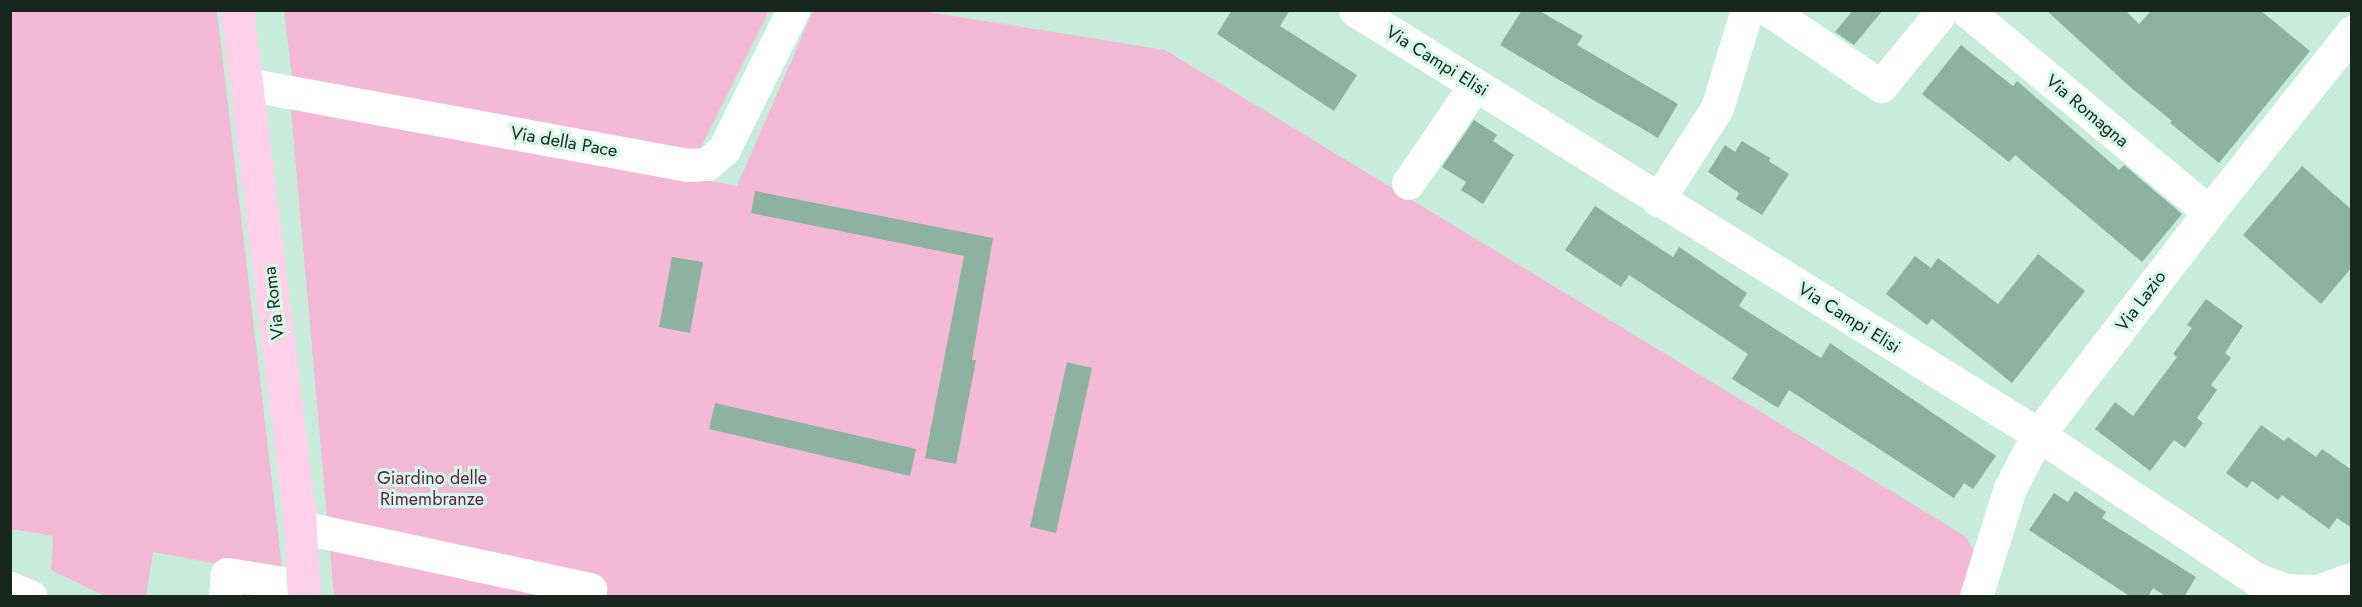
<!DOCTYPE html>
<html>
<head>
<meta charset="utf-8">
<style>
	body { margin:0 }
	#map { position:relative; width:2362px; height:607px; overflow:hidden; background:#c7edda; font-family:Jost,sans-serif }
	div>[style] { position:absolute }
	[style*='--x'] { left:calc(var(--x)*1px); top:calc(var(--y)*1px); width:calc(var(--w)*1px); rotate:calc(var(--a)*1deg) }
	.green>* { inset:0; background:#f4b9d7 }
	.building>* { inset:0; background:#8db29f }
	.minor>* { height:33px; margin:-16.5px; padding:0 16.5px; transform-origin:16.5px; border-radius:16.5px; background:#fff }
	.major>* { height:33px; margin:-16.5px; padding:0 16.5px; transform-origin:16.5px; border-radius:16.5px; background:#ffd0e8 }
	span { translate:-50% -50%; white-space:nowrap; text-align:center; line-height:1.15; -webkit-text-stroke:6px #d4fbe7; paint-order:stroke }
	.street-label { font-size:18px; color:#17261f }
	.park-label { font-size:18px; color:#641f48 }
	.frame { position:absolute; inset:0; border:12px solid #17261f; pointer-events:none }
</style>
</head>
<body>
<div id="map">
	<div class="green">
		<i style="clip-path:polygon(10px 11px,217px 11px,283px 576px,153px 552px,146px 596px,105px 596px,51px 570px,53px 536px,11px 529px)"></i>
		<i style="clip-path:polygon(284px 11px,769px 11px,696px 157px,293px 85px)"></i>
		<i style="clip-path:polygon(813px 11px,923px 11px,1165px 50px,1965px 536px,1980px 561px,1964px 596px,334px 596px,290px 100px,737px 186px)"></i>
	</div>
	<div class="building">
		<i style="clip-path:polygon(1232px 10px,1290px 10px,1280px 26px,1357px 75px,1334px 111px,1217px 34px)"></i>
		<i style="clip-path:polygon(1522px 10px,1538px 10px,1583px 36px,1577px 45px,1678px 104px,1658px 138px,1500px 45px)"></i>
		<i style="clip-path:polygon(1853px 10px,1883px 10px,1854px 45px,1835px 32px)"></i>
		<i style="clip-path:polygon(2046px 10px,2125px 10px,2139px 24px,2152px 10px,2260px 10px,2310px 51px,2219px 163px,2170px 123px,2172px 121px,2129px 86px)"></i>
		<i style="clip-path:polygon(1961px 45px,2013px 86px,2017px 81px,2119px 170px,2124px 165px,2182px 214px,2142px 262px,2015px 155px,2009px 162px,1922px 94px)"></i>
		<i style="clip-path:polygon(1474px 120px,1497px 135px,1493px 141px,1514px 155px,1483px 204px,1461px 190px,1466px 182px,1442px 167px)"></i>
		<i style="clip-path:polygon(1742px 141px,1770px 158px,1769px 161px,1789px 174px,1762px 215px,1736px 199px,1739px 193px,1708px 172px,1725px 145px,1735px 152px)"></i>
		<i style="clip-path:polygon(2302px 166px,2352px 210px,2352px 267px,2321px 304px,2243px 235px)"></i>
		<i style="clip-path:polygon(755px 191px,993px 238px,972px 360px,976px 360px,956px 464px,925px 458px,964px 256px,751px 213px)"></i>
		<i style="clip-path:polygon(1595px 206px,1673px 257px,1679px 247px,1747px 293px,1739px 306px,1821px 358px,1830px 343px,1996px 456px,1973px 489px,1964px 483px,1954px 498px,1789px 390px,1778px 408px,1732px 379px,1748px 354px,1629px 275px,1621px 287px,1565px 250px)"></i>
		<i style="clip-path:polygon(2038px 254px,2085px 291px,2012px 383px,1932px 319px,1927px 325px,1886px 294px,1915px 256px,1931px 268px,1938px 258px,1998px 304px)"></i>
		<i style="clip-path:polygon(672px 257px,703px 262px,690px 333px,659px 327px)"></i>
		<i style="clip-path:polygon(2206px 299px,2243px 326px,2225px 353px,2231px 358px,2211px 385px,2217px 390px,2197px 418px,2203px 423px,2185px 448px,2174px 440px,2150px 471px,2095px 429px,2115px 402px,2133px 416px,2177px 357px,2173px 354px,2192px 328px,2187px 325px)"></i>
		<i style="clip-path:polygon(1067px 362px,1092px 368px,1056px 533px,1030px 527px)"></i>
		<i style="clip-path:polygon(715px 403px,916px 449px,910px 476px,709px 429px)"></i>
		<i style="clip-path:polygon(2261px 425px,2284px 441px,2288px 437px,2316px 457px,2322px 449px,2352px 470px,2352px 528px,2337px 518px,2329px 529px,2282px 495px,2278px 500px,2252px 481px,2247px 488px,2226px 473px)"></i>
		<i style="clip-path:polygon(2075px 491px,2106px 512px,2102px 518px,2196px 577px,2184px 597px,2167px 597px,2153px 588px,2148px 597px,2131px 597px,2029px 530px,2054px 493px,2068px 502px)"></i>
	</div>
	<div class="minor">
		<i style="--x:1355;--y:10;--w:789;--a:31.84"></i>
		<i style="--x:2025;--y:426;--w:277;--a:33.5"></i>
		<i style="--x:2256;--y:579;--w:32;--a:20"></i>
		<i style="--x:2286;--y:590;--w:31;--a:2"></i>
		<i style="--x:2317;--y:591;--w:37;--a:-19"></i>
		<i style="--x:1769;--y:10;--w:135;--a:34.2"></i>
		<i style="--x:1881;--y:86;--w:98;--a:-50.8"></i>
		<i style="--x:1966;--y:10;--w:316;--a:39.7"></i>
		<i style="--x:246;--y:84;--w:449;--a:10.4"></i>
		<i style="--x:688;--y:165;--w:19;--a:-3"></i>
		<i style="--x:707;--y:164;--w:23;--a:-41"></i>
		<i style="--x:724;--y:149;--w:155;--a:-63.6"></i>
		<i style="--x:1408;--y:183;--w:119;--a:-55.6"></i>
		<i style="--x:1658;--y:200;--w:109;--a:-57.3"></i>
		<i style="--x:1717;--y:108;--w:102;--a:-73"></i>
		<i style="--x:300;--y:527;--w:297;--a:12.1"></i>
		<i style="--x:10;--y:588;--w:22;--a:22"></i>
		<i style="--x:225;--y:596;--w:22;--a:-85"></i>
		<i style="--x:227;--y:574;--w:77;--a:9"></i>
		<i style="--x:1976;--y:596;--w:113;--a:-72.5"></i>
		<i style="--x:2010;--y:488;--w:60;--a:-62.2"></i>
		<i style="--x:2038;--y:435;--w:281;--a:-52.5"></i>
		<i style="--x:2209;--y:212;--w:230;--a:-51.5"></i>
	</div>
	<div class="major">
		<i style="--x:237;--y:10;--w:507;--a:82.97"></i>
		<i style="--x:299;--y:513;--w:83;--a:86.6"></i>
	</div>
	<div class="street-label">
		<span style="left:1437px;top:61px;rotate:32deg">Via Campi Elisi</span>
		<span style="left:2087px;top:111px;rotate:40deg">Via Romagna</span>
		<span style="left:564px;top:142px;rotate:10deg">Via della Pace</span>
		<span style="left:2141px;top:301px;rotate:-53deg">Via Lazio</span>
		<span style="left:274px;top:303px;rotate:-97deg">Via Roma</span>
		<span style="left:1849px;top:318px;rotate:32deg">Via Campi Elisi</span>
	</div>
	<div class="park-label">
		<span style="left:432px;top:489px">Giardino delle<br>Rimembranze</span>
	</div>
	<div class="frame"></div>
</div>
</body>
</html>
